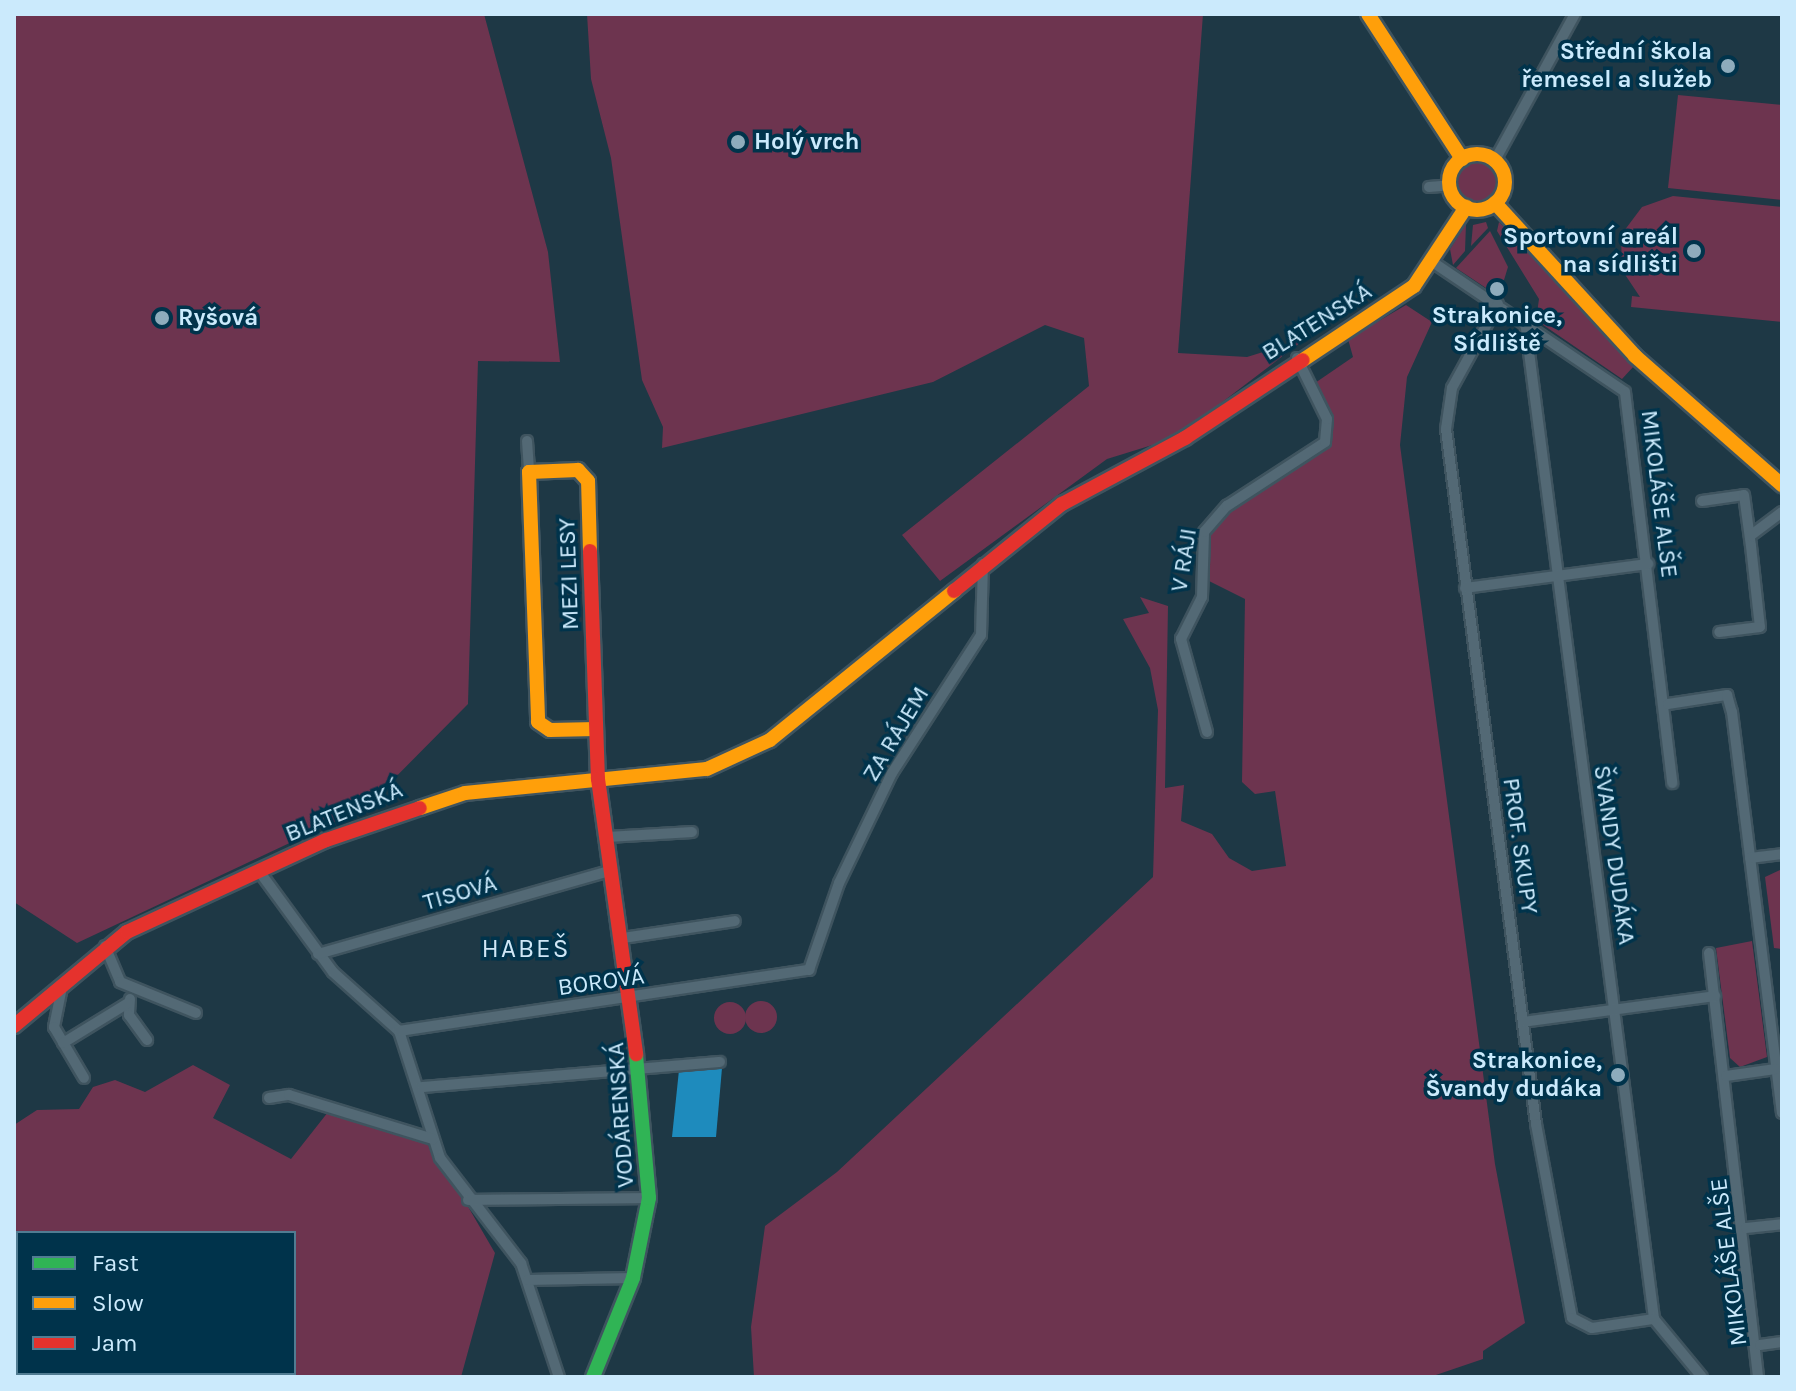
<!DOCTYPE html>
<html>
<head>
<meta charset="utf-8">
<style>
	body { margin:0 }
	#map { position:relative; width:1796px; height:1391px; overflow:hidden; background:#1e3845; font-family:Karla,sans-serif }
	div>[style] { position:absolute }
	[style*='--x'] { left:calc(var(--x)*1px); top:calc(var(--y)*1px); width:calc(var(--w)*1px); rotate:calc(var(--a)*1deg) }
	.green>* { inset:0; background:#6d344f }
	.round { border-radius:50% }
	.water>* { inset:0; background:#1e8bbd }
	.roads { filter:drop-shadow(2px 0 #3f545f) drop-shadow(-2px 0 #3f545f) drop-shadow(0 2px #3f545f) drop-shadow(0 -2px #3f545f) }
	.street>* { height:10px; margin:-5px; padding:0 5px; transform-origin:5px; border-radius:5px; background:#536975 }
	.fast>* { height:14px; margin:-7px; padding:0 7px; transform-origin:7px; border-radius:7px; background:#30b455 }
	.slow>* { height:14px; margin:-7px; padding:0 7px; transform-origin:7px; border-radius:7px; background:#ff9f0a }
	.slow>.ring { margin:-7px; padding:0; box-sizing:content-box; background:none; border:14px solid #ff9f0a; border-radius:50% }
	.jam>* { height:14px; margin:-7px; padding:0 7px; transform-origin:7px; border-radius:7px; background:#e5322d }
	.dots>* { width:22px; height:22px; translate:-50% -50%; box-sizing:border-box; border:4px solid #00334b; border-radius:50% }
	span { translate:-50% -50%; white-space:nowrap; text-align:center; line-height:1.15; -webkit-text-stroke:7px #00334b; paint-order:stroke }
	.poi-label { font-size:24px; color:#cbeafc; font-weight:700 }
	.right { translate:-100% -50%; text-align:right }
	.left { translate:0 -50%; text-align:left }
	.street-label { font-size:24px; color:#cbeafc }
	.neighbourhood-label { font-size:26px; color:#cfe7f6; letter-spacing:2px }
	.frame { position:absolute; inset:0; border:16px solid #cbeafc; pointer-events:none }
	.legend { position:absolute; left:16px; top:1231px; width:280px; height:144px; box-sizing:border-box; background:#00334b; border:2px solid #517c92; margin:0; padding:10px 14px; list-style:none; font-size:24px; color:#cbeafc }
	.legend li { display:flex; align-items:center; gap:16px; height:40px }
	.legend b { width:40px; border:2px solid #517c92 }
</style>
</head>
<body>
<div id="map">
	<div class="green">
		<i style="clip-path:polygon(14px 14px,484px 14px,548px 252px,560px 362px,478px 361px,468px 704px,366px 807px,77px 943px,14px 902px)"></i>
		<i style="clip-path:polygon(587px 14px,1203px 14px,1178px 353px,1247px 357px,1305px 339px,1175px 438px,1107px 459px,940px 581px,902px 535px,1089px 386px,1084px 338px,1045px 325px,933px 382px,662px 448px,663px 427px,642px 380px,611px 158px,591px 79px)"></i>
		<i style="clip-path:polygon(1678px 95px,1782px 105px,1782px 200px,1668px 188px)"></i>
		<i class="round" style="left:1456px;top:162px;width:42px;height:42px"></i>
		<i style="clip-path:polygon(1673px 196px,1782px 207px,1782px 322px,1631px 307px,1632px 296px,1640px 297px,1622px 270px,1621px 235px,1642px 207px)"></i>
		<i style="clip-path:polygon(1486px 222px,1488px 228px,1471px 246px,1473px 225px)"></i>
		<i style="clip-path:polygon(1499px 222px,1634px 366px,1622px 379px,1536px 320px,1539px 299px,1497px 231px)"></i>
		<i style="clip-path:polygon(1466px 224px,1465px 251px,1453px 265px,1450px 249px)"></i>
		<i style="clip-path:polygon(1490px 231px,1508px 267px,1504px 280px,1486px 288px,1456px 268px)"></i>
		<i style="clip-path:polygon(1406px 305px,1432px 322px,1407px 377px,1400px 445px,1495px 1164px,1525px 1323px,1483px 1351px,1483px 1359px,1430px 1377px,754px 1377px,751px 1327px,765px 1226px,837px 1172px,1153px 877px,1158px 710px,1150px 668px,1123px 619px,1149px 613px,1140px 597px,1168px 606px,1165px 788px,1184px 785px,1181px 821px,1212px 834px,1229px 858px,1252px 871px,1286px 866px,1275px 791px,1255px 794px,1242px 782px,1245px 599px,1207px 580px,1204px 527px,1320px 447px,1331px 425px,1310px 376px,1315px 383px,1353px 357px,1348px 339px)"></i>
		<i style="clip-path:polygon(1782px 869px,1782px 948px,1781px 949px,1774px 948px,1765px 877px)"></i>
		<i style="clip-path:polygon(1752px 941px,1767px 1057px,1740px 1067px,1730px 1058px,1716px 948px)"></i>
		<i class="round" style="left:745px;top:1001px;width:32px;height:32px"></i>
		<i class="round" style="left:714px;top:1002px;width:32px;height:32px"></i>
		<i style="clip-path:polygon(evenodd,193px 1065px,230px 1085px,213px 1118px,291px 1159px,332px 1107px,431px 1143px,495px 1253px,461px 1377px,14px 1377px,14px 1125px,37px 1110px,79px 1109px,93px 1087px,115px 1080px,145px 1092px,193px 1065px,18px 1233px,294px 1233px,294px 1373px,18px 1373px,18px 1233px)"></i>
	</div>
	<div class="water">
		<i style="clip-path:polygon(722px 1068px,716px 1137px,672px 1137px,679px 1070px)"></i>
	</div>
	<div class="roads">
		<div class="street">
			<i style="--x:1495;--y:160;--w:166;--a:-61.3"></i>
			<i style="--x:1429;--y:187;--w:21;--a:-5"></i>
			<i style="--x:1434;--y:263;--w:230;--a:34"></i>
			<i style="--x:1625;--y:392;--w:394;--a:83.1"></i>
			<i style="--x:1498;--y:304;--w:96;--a:118.7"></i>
			<i style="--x:1452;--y:388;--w:41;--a:98.3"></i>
			<i style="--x:1446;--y:429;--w:701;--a:82.62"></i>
			<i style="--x:1536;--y:1124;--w:197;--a:79.5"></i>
			<i style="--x:1572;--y:1318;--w:22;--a:27"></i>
			<i style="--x:1592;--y:1328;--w:63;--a:-8.3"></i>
			<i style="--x:1525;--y:321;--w:1006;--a:82.63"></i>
			<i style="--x:1654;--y:1319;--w:75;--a:50.4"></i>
			<i style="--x:527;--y:441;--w:31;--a:86"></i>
			<i style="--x:1702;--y:501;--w:42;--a:-8.1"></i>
			<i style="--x:1744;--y:495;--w:51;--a:82.2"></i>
			<i style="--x:1751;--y:546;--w:81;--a:83.7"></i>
			<i style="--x:1760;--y:627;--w:41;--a:173"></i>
			<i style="--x:1750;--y:536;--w:40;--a:-37"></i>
			<i style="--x:1465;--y:588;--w:185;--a:-7.5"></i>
			<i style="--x:1668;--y:704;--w:60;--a:-8.7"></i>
			<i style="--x:1727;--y:695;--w:18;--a:74"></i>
			<i style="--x:1732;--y:712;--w:404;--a:82.9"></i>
			<i style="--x:1207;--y:732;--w:97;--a:-105.6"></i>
			<i style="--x:1181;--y:639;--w:47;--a:-63.4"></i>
			<i style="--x:1202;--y:597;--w:65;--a:-88.2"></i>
			<i style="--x:1204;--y:532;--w:35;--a:-49"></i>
			<i style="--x:1227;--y:506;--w:117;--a:-33.1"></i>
			<i style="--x:1325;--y:442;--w:23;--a:-85"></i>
			<i style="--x:1327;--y:419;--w:68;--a:-116.2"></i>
			<i style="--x:608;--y:837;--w:84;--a:-3.4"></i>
			<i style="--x:1750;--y:858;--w:32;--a:-7"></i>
			<i style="--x:259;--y:871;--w:125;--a:53.8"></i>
			<i style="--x:333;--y:972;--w:89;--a:41.8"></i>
			<i style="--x:399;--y:1031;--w:133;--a:72.1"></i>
			<i style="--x:440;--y:1158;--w:133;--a:52.4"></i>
			<i style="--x:521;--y:1263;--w:120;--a:71.6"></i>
			<i style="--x:623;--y:938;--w:113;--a:-8.6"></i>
			<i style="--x:105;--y:946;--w:39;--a:67"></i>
			<i style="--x:120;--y:982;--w:82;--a:22.2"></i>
			<i style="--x:1709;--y:953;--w:427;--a:83.4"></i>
			<i style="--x:318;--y:954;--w:306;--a:-15.9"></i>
			<i style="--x:62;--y:987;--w:41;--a:101.3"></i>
			<i style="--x:54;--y:1027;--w:59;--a:59.5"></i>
			<i style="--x:130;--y:999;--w:16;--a:94"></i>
			<i style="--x:129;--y:1015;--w:31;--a:54"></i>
			<i style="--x:1523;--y:1022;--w:194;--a:-7.7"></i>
			<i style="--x:399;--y:1031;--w:415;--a:-8.5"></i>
			<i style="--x:809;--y:970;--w:92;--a:-71"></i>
			<i style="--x:839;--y:883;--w:122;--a:-64.3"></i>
			<i style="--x:892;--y:773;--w:164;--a:-57.2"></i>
			<i style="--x:981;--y:635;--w:71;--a:-88.4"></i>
			<i style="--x:63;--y:1043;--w:76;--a:-31.6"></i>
			<i style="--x:1726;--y:1076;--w:50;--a:-8"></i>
			<i style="--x:422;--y:1087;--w:299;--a:-4.8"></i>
			<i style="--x:269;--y:1098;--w:20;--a:-9"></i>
			<i style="--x:289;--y:1095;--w:151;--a:17"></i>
			<i style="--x:468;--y:1200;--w:181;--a:-0.6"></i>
			<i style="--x:1746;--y:1228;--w:36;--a:-6"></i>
			<i style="--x:528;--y:1280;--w:105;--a:-1.1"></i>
			<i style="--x:1760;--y:1345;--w:22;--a:-8"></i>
		</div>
		<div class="fast">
			<i style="--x:593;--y:1377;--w:107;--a:-68"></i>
			<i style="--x:633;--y:1278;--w:82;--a:-78.7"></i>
			<i style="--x:649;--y:1198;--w:145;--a:-95.2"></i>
		</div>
		<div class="slow">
			<i style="--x:1368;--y:14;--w:173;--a:57"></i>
			<i class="ring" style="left:1449px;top:154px;width:42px;height:42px"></i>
			<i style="--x:1495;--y:203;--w:207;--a:47.5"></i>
			<i style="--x:1635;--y:356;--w:196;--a:41.3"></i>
			<i style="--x:1303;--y:360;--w:133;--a:-33.7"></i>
			<i style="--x:1414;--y:286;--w:95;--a:-56.6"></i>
			<i style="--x:590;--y:551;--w:70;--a:-91.6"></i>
			<i style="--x:588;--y:481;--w:15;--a:-132"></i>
			<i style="--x:578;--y:470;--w:49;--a:177.7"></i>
			<i style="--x:529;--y:472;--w:250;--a:87.9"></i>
			<i style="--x:538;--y:722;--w:14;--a:34"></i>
			<i style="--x:550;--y:730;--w:46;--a:-1.2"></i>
			<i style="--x:420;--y:808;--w:47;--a:-18.4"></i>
			<i style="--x:465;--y:793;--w:243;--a:-5.7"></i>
			<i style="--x:707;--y:769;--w:69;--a:-24.7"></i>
			<i style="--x:770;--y:740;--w:237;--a:-39"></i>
		</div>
		<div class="jam">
			<i style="--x:590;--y:551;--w:228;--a:88"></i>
			<i style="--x:598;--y:779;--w:278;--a:82.1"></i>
			<i style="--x:954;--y:591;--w:139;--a:-38.9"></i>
			<i style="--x:1062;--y:504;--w:140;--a:-28.2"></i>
			<i style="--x:1185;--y:438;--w:141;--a:-33.5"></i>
			<i style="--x:14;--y:1026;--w:147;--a:-39.8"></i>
			<i style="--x:127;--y:932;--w:219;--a:-24.8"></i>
			<i style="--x:326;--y:840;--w:99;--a:-18.8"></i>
		</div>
	</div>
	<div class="dots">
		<i style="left:1728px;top:66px;background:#8eacbc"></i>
		<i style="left:738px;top:142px;background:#8eacbc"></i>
		<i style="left:1694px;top:251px;background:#8eacbc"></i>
		<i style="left:1497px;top:289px;background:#8eacbc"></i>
		<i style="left:162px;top:318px;background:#8eacbc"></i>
		<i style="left:1618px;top:1075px;background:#8eacbc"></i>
	</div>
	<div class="poi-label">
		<span class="right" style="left:1712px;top:66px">Střední škola<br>řemesel a služeb</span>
		<span class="left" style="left:754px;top:142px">Holý vrch</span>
		<span class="right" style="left:1678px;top:251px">Sportovní areál<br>na sídlišti</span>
		<span style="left:1497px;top:330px">Strakonice,<br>Sídliště</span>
		<span class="left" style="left:178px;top:318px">Ryšová</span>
		<span class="right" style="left:1602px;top:1075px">Strakonice,<br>Švandy dudáka</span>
	</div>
	<div class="street-label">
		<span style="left:1317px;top:322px;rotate:-32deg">BLATENSKÁ</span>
		<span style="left:1659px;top:494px;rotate:83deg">MIKOLÁŠE ALŠE</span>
		<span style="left:1184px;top:560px;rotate:-81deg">V RÁJI</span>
		<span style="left:569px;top:574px;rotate:-92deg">MEZI LESY</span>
		<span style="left:896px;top:734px;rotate:-59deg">ZA RÁJEM</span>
		<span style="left:344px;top:812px;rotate:-22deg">BLATENSKÁ</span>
		<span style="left:1520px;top:846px;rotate:82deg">PROF. SKUPY</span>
		<span style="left:1614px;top:855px;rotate:82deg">ŠVANDY DUDÁKA</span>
		<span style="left:460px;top:893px;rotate:-16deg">TISOVÁ</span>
		<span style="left:601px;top:982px;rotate:-8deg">BOROVÁ</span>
		<span style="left:621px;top:1115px;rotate:-94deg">VODÁRENSKÁ</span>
		<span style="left:1729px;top:1262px;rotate:-97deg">MIKOLÁŠE ALŠE</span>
	</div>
	<div class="neighbourhood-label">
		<span style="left:526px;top:949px">HABEŠ</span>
	</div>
	<div class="frame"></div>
	<ul class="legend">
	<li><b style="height:10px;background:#30b455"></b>Fast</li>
	<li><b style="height:10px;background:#ff9f0a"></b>Slow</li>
	<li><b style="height:10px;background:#e5322d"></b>Jam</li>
	</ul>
</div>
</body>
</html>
